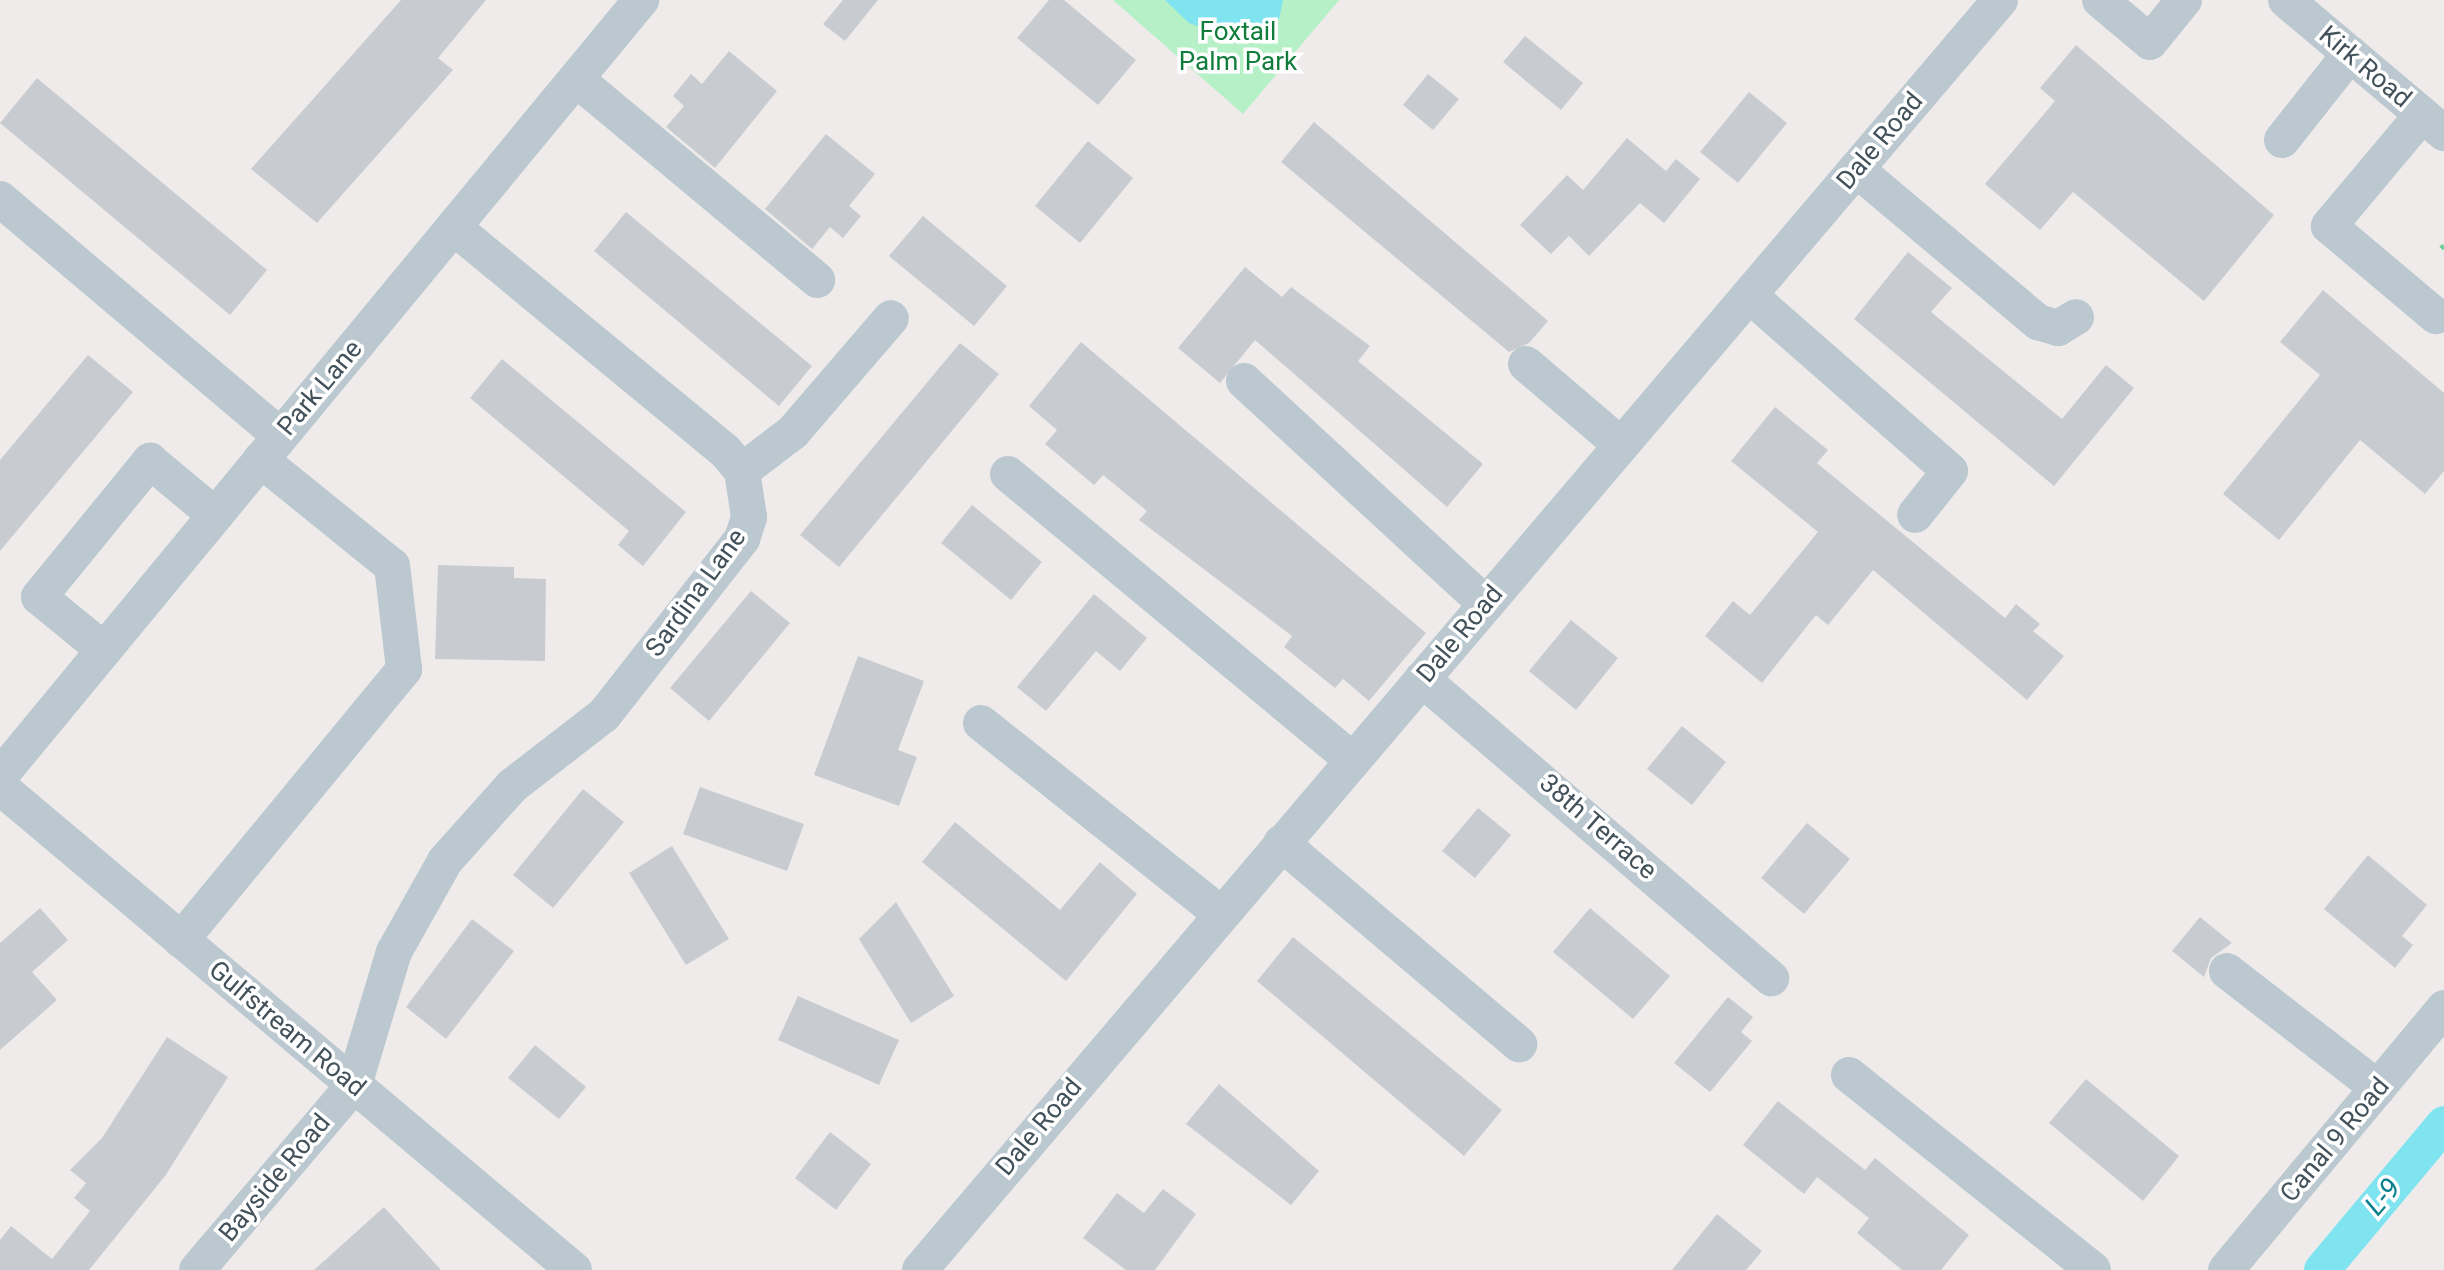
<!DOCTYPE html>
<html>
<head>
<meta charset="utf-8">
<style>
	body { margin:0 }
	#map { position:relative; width:2444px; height:1270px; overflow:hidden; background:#efebeb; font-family:Roboto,sans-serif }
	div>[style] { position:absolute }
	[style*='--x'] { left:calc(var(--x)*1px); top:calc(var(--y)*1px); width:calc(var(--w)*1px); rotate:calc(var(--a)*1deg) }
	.green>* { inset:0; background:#b5f0c6 }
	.water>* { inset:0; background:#80e4f0 }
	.canal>* { height:36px; margin:-18px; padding:0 18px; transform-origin:18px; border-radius:18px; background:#80e4f0 }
	.building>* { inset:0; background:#c8ccd1 }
	.path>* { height:5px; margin-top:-2.5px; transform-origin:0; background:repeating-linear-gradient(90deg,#6cd094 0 6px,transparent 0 10px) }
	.minor>* { height:36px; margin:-18px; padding:0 18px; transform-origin:18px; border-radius:18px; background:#bbc8cf }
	span { translate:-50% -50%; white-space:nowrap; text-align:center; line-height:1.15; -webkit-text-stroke:7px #fff; paint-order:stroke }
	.park-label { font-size:26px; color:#117d3c }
	.street-label { font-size:26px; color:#43515a }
	.water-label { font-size:28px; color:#077f8c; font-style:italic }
</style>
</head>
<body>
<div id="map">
	<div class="green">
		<i style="clip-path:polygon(1113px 0,1339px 0,1243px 114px)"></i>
	</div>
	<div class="water">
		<i style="clip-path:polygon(1165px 0,1283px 0,1279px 19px,1236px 40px,1189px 23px)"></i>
	</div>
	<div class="canal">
		<i style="--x:2322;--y:1270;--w:190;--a:-50.1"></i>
	</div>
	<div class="building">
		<i style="clip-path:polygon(401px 0,486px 0,438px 58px,453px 70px,317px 223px,251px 169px)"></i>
		<i style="clip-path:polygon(843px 0,878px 0,845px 41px,823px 24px)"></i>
		<i style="clip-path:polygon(1049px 0,1064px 0,1136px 60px,1098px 105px,1017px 38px)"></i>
		<i style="clip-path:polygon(1525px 36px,1583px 83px,1561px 110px,1503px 62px)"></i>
		<i style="clip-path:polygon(2076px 45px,2274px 215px,2204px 301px,2073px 192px,2040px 230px,1985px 184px,2055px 101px,2040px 88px)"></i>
		<i style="clip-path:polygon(729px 51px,777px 91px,715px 168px,666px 127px,684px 106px,673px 96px,691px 74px,702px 84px)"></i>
		<i style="clip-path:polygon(1428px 74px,1459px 99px,1433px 130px,1403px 105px)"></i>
		<i style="clip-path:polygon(37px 78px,267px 270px,230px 315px,0 123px)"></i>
		<i style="clip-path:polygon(1749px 92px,1787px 123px,1738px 183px,1700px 152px)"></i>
		<i style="clip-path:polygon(1314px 122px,1548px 321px,1529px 343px,1509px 352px,1281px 162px)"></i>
		<i style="clip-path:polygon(826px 134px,875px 174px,849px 206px,861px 216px,843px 238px,830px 227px,812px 249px,765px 209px)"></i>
		<i style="clip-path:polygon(1627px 138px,1666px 171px,1676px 159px,1700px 179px,1664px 223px,1640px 203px,1589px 256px,1569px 236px,1551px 254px,1520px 225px,1567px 175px,1583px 190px)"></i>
		<i style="clip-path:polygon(1088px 141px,1133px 178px,1080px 243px,1035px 206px)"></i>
		<i style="clip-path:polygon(626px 212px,812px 366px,779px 406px,594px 251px)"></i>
		<i style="clip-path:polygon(923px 216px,1007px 286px,974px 326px,889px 256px)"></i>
		<i style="clip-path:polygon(1908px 252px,1952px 288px,1931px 312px,2062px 419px,2106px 365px,2134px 388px,2054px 486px,1854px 319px)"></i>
		<i style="clip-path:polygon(1245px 267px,1282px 297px,1291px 287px,1370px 346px,1358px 361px,1483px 464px,1447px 507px,1255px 340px,1220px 383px,1178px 348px)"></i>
		<i style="clip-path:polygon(2323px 290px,2444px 393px,2444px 471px,2425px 494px,2360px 440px,2279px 540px,2223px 494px,2320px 375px,2280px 342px)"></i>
		<i style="clip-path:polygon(1081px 342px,1426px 633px,1369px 701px,1343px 679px,1335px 688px,1284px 647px,1292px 636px,1139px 520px,1147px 511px,1103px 475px,1094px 485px,1045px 444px,1057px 430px,1029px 406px)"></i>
		<i style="clip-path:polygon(960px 343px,999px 374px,839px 567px,800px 535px)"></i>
		<i style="clip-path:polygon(88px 355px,133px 392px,0 551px,0 460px)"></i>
		<i style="clip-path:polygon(502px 359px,686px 512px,643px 566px,618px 545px,629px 531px,470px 398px)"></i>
		<i style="clip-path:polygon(1775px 407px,1828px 450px,1817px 463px,2005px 618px,2016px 604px,2040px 624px,2033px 631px,2064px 656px,2027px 700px,1873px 570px,1828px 625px,1816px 615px,1762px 683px,1705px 636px,1733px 601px,1750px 615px,1818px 532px,1731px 461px)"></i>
		<i style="clip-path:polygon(972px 505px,1042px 562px,1011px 600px,941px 543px)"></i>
		<i style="clip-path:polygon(438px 565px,514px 567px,514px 578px,546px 579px,545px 661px,435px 659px)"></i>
		<i style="clip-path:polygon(751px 591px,790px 623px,709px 721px,670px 688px)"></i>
		<i style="clip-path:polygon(1094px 594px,1147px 638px,1120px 671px,1096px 651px,1046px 711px,1017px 687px)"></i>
		<i style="clip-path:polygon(1571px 620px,1618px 658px,1576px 710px,1529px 671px)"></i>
		<i style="clip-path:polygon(858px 656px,924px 681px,898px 750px,917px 757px,899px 806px,814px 775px)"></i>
		<i style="clip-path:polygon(1682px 726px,1726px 762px,1692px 805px,1647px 769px)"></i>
		<i style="clip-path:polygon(700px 787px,804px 824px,787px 871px,683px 834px)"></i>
		<i style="clip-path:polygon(583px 789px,624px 822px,553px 908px,513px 875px)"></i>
		<i style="clip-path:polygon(1478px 808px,1511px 835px,1475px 878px,1442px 851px)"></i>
		<i style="clip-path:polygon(955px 822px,1060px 910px,1100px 862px,1137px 894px,1066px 981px,922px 862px)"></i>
		<i style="clip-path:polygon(1807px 823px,1850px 859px,1804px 914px,1761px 878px)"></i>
		<i style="clip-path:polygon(672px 846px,729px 939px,686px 965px,629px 873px)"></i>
		<i style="clip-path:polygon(2368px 855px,2427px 905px,2402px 936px,2413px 945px,2395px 968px,2324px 909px)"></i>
		<i style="clip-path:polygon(896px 902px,954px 996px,911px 1023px,859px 939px)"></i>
		<i style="clip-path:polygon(40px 908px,68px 940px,32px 972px,57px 1000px,0 1050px,0 943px)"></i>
		<i style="clip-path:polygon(1590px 908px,1670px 976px,1633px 1019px,1553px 952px)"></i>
		<i style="clip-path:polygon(2200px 917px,2232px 943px,2211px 958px,2204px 977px,2172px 951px)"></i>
		<i style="clip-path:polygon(472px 919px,514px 951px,446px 1039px,406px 1007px)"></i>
		<i style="clip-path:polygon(1293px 937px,1502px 1110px,1464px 1156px,1257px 981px)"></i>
		<i style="clip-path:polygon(798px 996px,899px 1040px,879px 1085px,778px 1040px)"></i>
		<i style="clip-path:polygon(1728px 997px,1753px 1017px,1741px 1032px,1752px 1041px,1710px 1092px,1674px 1063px)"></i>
		<i style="clip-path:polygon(167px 1037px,228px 1077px,165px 1176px,89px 1270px,0 1270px,0 1240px,11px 1226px,52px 1259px,90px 1211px,74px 1198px,86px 1183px,70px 1170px,102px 1138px)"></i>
		<i style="clip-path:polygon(535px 1045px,586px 1087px,559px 1119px,508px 1078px)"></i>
		<i style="clip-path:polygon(2086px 1079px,2179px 1156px,2143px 1201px,2049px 1123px)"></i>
		<i style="clip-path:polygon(1219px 1084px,1319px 1171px,1291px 1205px,1186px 1124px)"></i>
		<i style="clip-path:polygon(1778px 1101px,1865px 1170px,1875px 1158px,1969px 1235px,1941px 1270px,1902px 1270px,1857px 1233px,1869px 1218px,1817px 1177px,1804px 1194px,1743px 1145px)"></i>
		<i style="clip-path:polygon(830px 1132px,871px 1164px,836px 1210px,795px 1178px)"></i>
		<i style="clip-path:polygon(1163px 1189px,1196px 1214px,1155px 1270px,1126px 1270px,1083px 1238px,1117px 1193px,1144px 1213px)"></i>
		<i style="clip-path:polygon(384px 1207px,441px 1270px,314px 1270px)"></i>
		<i style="clip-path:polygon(1717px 1214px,1762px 1251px,1746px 1270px,1672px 1270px)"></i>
	</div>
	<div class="path">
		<i style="--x:2441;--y:248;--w:4;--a:-45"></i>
	</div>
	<div class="minor">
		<i style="--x:2100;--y:0;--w:65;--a:40"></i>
		<i style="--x:2150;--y:42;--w:54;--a:-51"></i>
		<i style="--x:2286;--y:0;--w:207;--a:40.1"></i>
		<i style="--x:576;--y:79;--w:314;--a:39.8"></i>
		<i style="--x:2422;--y:115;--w:145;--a:130"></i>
		<i style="--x:2329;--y:226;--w:140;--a:40.1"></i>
		<i style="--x:2282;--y:140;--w:110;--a:-51.7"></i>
		<i style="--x:1856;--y:169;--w:238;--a:40.1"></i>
		<i style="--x:2038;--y:322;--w:21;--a:17"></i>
		<i style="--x:2058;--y:328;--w:21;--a:-31"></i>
		<i style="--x:0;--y:199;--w:367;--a:40.2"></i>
		<i style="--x:1749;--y:295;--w:267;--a:41.2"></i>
		<i style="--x:1950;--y:471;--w:56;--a:128.5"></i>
		<i style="--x:1526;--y:364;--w:125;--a:40.5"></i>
		<i style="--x:1244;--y:381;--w:329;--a:42.7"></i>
		<i style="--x:742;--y:471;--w:64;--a:-37.4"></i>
		<i style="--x:793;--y:432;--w:150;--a:-49.3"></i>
		<i style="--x:1008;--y:474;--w:447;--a:39.7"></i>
		<i style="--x:104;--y:650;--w:84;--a:-140.8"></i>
		<i style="--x:39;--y:597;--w:176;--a:-50.8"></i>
		<i style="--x:150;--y:461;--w:85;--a:39.7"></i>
		<i style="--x:1422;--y:679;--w:460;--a:40.6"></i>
		<i style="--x:981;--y:723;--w:307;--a:38.5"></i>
		<i style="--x:0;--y:776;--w:1007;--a:-50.44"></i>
		<i style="--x:0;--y:787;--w:750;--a:40.08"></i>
		<i style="--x:1281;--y:843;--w:312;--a:40.2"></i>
		<i style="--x:181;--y:940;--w:351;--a:-50.5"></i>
		<i style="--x:404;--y:669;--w:104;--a:-96.6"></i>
		<i style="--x:392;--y:566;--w:169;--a:-141"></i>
		<i style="--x:2227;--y:971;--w:191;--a:37.8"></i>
		<i style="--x:1849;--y:1075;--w:312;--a:38.6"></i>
		<i style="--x:197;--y:1270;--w:243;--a:-49.7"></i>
		<i style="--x:354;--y:1085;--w:139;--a:-73.3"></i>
		<i style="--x:394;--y:952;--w:104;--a:-60.7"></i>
		<i style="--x:445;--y:861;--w:101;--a:-48.2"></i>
		<i style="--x:512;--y:786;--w:116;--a:-37.7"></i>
		<i style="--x:604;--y:715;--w:224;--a:-51.9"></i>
		<i style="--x:742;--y:539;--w:23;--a:-72"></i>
		<i style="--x:749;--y:517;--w:47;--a:-98.7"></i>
		<i style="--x:742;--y:471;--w:26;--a:-130"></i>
		<i style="--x:725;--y:451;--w:352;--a:-140.5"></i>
		<i style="--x:920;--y:1270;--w:1667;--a:-49.62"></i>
		<i style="--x:2226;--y:1270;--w:341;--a:-50.2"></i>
	</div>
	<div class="park-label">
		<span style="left:1238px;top:47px">Foxtail<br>Palm Park</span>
	</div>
	<div class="street-label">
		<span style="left:2365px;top:67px;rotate:40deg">Kirk Road</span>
		<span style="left:1880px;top:141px;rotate:-50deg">Dale Road</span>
		<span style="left:320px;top:388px;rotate:-50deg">Park Lane</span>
		<span style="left:696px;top:593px;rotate:-54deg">Sardina Lane</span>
		<span style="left:1460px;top:634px;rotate:-50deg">Dale Road</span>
		<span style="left:1598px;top:827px;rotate:41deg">38th Terrace</span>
		<span style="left:287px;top:1029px;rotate:40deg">Gulfstream Road</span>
		<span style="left:1039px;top:1127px;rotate:-50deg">Dale Road</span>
		<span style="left:2335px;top:1140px;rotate:-50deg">Canal 9 Road</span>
		<span style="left:275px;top:1178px;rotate:-50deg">Bayside Road</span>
	</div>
	<div class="water-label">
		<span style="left:2383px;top:1197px;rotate:-50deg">L-9</span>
	</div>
</div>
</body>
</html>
